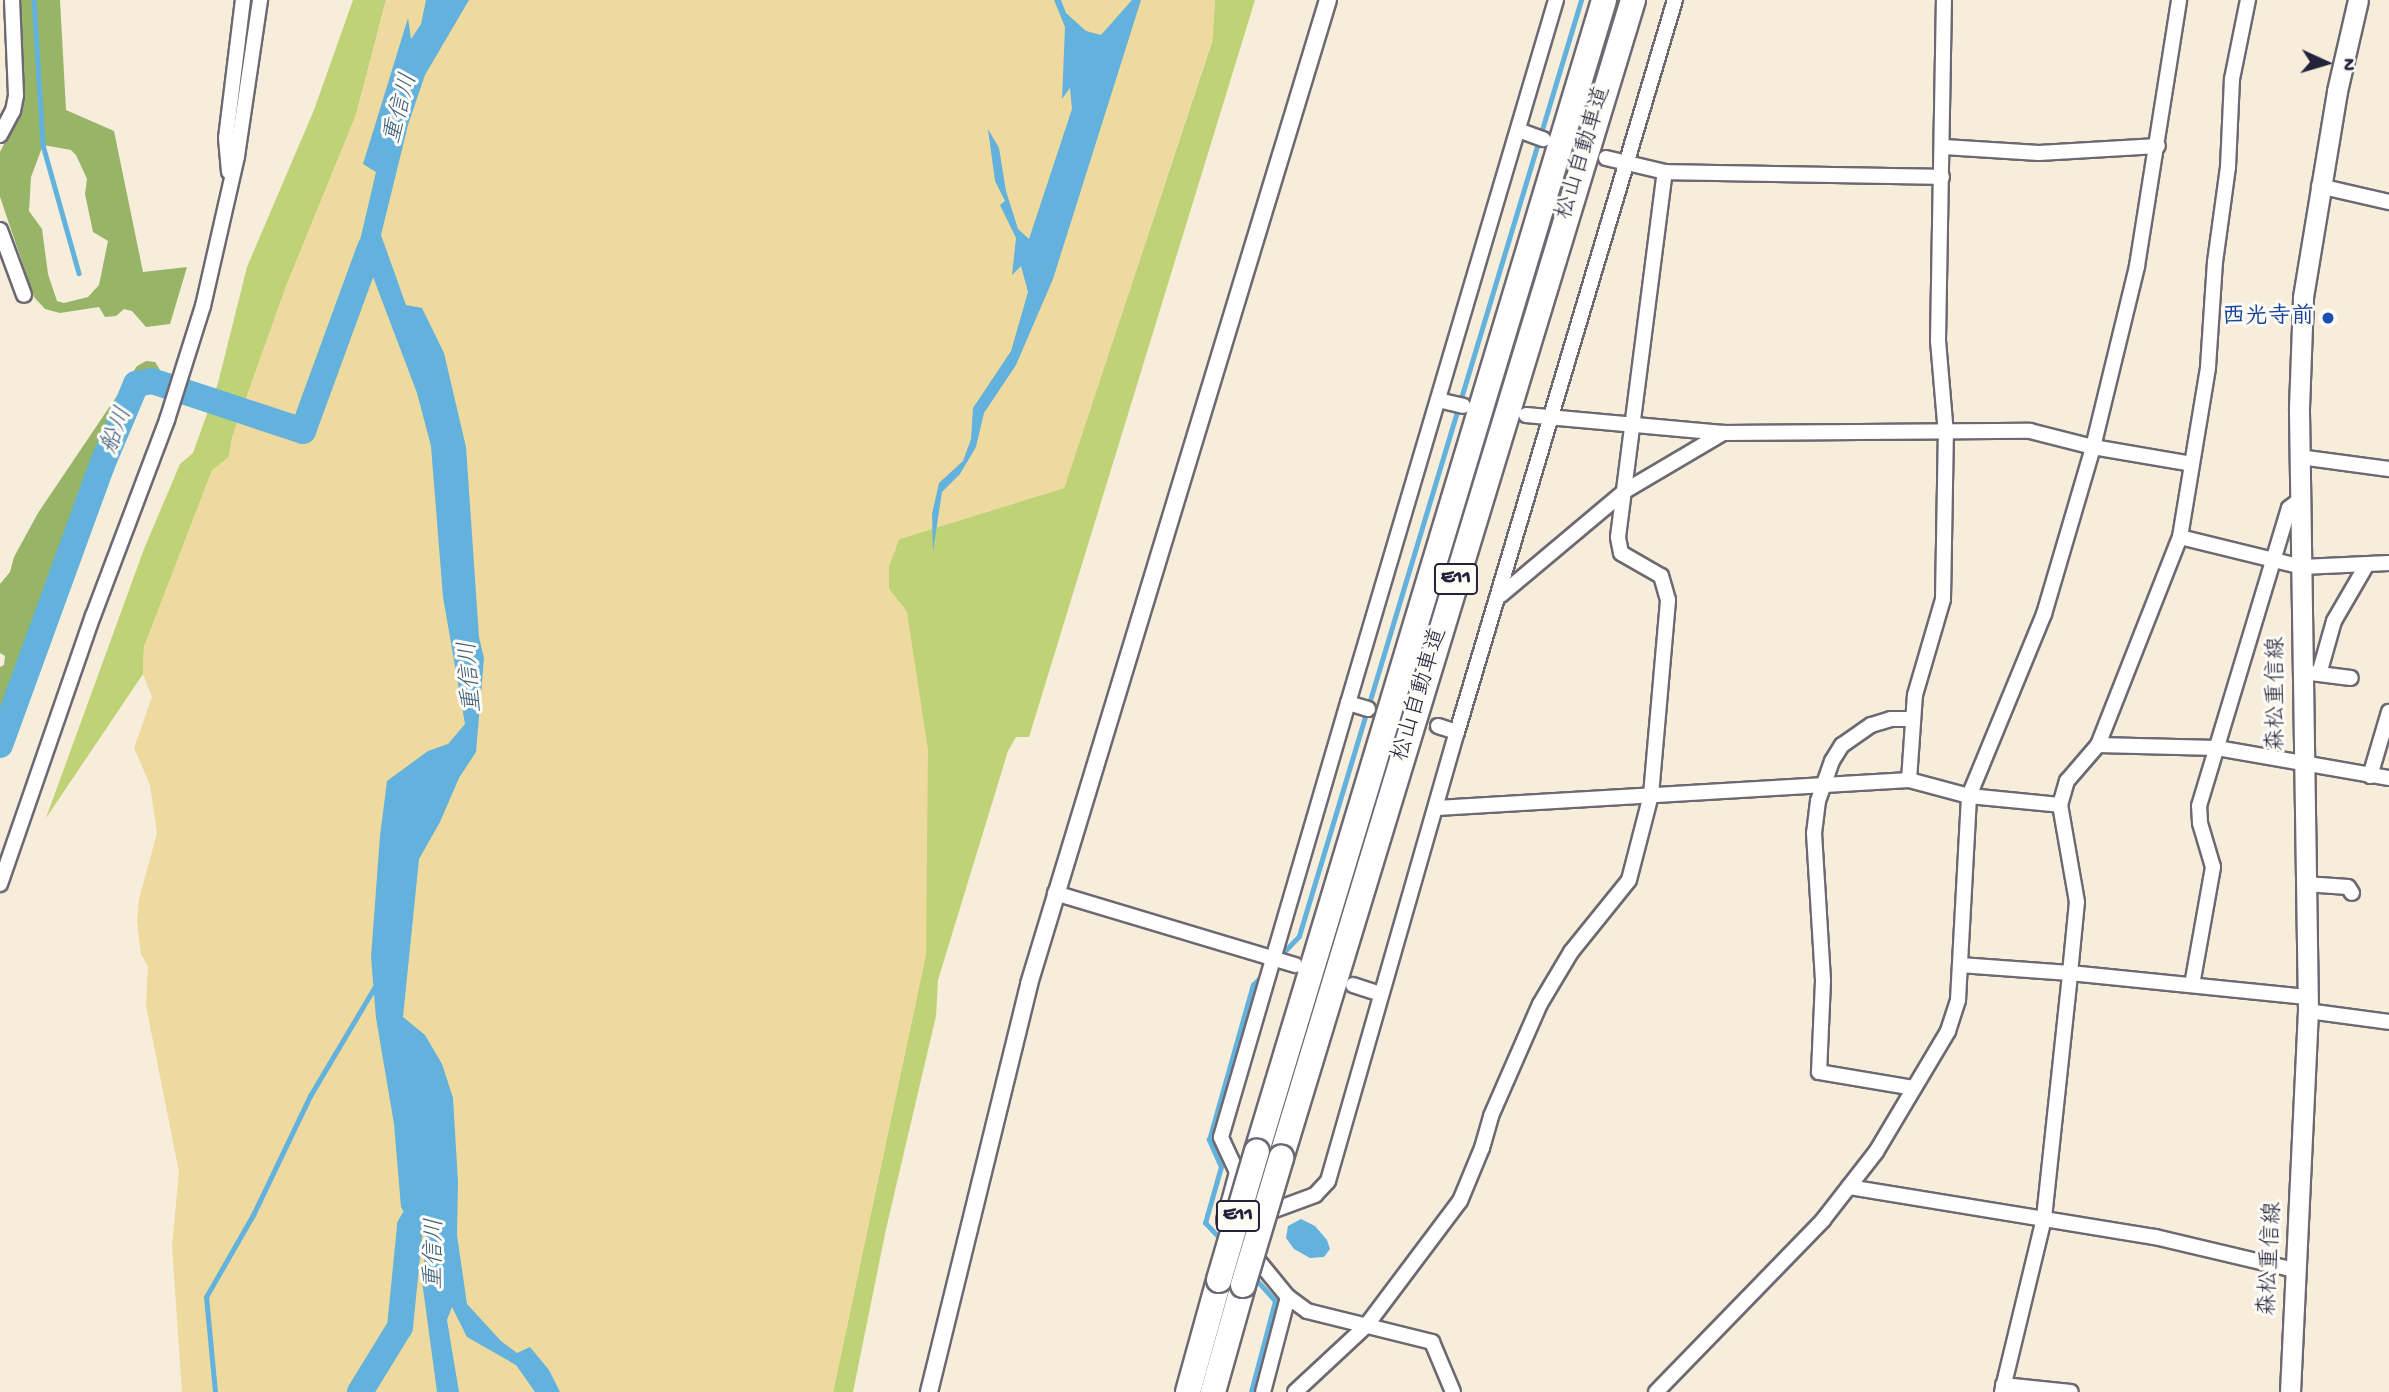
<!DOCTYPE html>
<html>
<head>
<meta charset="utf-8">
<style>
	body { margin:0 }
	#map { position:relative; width:2389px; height:1392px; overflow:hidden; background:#f7eddb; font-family:"Gochi Hand","Klee One",sans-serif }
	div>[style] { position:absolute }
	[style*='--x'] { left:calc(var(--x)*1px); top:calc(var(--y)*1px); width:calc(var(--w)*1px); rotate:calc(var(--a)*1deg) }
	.green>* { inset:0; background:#bfd276 }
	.forest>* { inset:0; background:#97b467 }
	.sand>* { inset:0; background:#eeda9e }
	.water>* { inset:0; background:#62b2dd }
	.stream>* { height:4.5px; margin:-2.25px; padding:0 2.25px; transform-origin:2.25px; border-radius:2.25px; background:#62b2dd }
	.river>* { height:26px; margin:-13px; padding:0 13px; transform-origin:13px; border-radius:13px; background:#62b2dd }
	.minor-tunnel>* { height:14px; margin-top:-7px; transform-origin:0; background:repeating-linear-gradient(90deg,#ccc4bb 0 14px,transparent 0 21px) }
	.roads { filter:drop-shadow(2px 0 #6d6973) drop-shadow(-2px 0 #6d6973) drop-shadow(0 2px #6d6973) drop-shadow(0 -2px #6d6973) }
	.minor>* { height:14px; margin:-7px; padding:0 7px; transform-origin:7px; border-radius:7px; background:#fff }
	.tertiary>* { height:16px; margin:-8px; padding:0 8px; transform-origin:8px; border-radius:8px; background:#fff }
	.secondary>* { height:19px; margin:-9.5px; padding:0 9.5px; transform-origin:9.5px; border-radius:9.5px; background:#fff }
	.motorway>* { height:24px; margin:-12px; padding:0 12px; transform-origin:12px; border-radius:12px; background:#fff }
	.bridges { filter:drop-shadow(2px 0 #6d6973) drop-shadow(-2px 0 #6d6973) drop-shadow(0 2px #6d6973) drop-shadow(0 -2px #6d6973) }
	.motorway-bridge>* { height:24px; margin:-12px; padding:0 12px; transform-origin:12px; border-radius:12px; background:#fff }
	.dots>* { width:19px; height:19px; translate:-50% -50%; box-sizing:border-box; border:4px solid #fdfcf7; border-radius:50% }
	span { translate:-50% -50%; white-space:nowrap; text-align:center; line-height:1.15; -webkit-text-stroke:6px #fdfcf7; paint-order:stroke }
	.shield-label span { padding:2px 5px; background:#fdfcf7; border:2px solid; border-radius:5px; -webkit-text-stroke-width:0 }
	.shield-label { font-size:21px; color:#22223b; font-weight:700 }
	.street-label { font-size:23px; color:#22223b }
	.transit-label { font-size:23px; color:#164399; font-weight:700 }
	.right { translate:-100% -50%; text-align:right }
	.water-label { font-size:24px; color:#3c5c7c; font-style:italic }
	.north { position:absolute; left:2291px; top:28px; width:70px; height:70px; -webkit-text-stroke:5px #fdfcf7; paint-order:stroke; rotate:94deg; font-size:19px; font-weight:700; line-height:28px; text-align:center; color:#22223b }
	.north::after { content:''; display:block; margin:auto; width:24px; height:32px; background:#22223b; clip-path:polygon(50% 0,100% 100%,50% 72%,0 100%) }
</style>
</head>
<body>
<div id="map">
	<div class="green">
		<i style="clip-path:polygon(353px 0,386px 0,356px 115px,287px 284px,232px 438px,229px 457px,212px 471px,144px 647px,143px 674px,46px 818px,144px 549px,180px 464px,193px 453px,218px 383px,247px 267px,314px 110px)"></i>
		<i style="clip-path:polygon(1215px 0,1255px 0,1029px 737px,1016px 737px,1008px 751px,938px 980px,936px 1016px,886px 1229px,853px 1392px,833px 1392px,926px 954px,907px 612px,889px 589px,889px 566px,899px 539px,1064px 488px,1212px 42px)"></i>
	</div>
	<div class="forest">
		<i style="clip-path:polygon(evenodd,19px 0,60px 0,66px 110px,114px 131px,143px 272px,187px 267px,170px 324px,146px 327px,132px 311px,124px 309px,116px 316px,105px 317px,99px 307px,60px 313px,45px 309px,34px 297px,0 197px,0 152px,21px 111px,24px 92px,19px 0,43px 145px,71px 150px,76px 155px,87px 179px,85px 194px,93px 232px,108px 241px,99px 285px,88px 297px,64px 303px,57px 301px,48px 274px,42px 229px,29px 211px,31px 177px,43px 145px)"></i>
		<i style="clip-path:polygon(146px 361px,155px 362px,160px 370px,157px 375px,136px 381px,129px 390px,0 727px,0 667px,4px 665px,5px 656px,0 653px,0 584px,10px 572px,14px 557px,38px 513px,137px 366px)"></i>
	</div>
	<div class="sand">
		<i style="clip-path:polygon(386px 0,1215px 0,1212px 41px,1064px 488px,899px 539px,889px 566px,889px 589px,907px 612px,928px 750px,926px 954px,833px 1392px,182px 1392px,172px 1246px,179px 1172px,146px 1006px,148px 966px,141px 954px,137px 921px,139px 899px,157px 833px,150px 785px,134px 748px,152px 697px,143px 674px,144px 647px,212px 470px,229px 457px,232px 438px,287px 284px,356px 115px)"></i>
	</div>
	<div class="water">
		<i style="clip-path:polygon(426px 0,469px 0,425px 75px,408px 125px,381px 235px,406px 305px,422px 308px,444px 353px,466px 447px,479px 637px,484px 658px,476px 752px,459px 778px,440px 822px,419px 859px,403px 1017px,425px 1035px,442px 1064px,453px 1098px,458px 1182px,457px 1235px,467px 1304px,501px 1341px,517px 1353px,530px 1347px,549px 1370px,560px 1392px,535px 1392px,516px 1365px,467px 1337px,452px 1307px,447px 1320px,459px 1392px,437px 1392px,422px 1281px,428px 1223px,416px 1234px,401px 1207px,394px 1124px,376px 1018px,371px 957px,380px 836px,387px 781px,428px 751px,448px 744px,465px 724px,443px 597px,431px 446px,417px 393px,370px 269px,358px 249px,376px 172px,363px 164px,408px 18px,411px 39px,421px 24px)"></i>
		<i style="clip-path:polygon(1054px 0,1061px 0,1066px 13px,1086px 31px,1101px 35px,1132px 0,1141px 0,1053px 279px,1016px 365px,984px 413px,976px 447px,960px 474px,942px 492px,933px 551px,932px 514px,939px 483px,963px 461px,971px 439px,973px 408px,1011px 351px,1028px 292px,1021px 266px,1012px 275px,1016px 238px,1000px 205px,1005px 201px,995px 181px,988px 129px,999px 148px,1006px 191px,1018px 229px,1029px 239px,1072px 109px,1070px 88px,1062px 99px,1065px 27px)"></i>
		<i style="clip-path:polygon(1301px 1219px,1315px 1226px,1327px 1240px,1330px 1249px,1324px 1257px,1310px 1258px,1294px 1249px,1286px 1238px,1288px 1226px)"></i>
	</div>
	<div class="stream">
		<i style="--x:34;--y:0;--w:145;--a:86.4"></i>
		<i style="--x:43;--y:145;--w:133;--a:74.3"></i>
		<i style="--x:1278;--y:958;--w:30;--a:-46"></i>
		<i style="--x:1299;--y:936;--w:978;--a:-73.23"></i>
		<i style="--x:1221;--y:1240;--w:23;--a:-133"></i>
		<i style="--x:1205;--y:1223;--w:58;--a:-74.1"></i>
		<i style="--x:1221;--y:1167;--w:30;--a:-114"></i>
		<i style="--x:1209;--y:1140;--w:161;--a:-74.2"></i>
		<i style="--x:1253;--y:985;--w:18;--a:-47"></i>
		<i style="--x:215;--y:1392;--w:95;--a:-95.4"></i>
		<i style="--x:206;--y:1297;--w:95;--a:-60.2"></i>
		<i style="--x:253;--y:1215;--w:132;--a:-64.4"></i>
		<i style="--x:310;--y:1096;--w:129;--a:-59.3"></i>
		<i style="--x:1251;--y:1392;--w:94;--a:-75.2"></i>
		<i style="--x:1275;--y:1301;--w:31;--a:-132"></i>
	</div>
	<div class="river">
		<i style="--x:0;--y:745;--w:298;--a:-70"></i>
		<i style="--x:102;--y:465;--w:88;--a:-67.2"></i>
		<i style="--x:136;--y:384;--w:16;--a:-11"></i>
		<i style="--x:152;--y:381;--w:159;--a:18.3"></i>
		<i style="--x:303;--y:431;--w:195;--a:-69.9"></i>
		<i style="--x:360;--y:1392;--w:76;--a:-58.4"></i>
		<i style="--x:400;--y:1327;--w:101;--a:-84.3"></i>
		<i style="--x:410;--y:1226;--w:37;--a:-59"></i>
	</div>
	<div class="minor-tunnel">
		<i style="--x:1368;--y:709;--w:72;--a:13.7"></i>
	</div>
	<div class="roads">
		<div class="minor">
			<i style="--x:1518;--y:130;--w:27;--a:20"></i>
			<i style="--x:0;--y:135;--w:27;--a:-62"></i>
			<i style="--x:13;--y:111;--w:16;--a:-79"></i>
			<i style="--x:16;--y:95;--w:95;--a:-92.4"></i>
			<i style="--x:1944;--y:147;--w:95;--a:3.6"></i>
			<i style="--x:2039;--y:153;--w:119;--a:-3.4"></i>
			<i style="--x:1606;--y:158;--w:61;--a:13.3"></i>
			<i style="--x:1665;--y:172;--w:277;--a:1"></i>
			<i style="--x:229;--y:172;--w:34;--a:-95"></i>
			<i style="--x:226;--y:138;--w:139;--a:-83"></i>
			<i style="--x:2319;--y:186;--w:72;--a:12.9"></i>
			<i style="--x:0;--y:230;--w:69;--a:69.7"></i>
			<i style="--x:1438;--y:400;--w:26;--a:13"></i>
			<i style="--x:1526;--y:415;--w:198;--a:5.2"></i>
			<i style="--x:2300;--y:457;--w:90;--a:7.7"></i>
			<i style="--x:2180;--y:537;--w:126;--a:13.8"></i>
			<i style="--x:2302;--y:567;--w:87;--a:-2.6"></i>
			<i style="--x:1501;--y:595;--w:162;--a:-40"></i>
			<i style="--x:1625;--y:491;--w:114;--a:-30.6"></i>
			<i style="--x:1723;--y:433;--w:307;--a:-0.4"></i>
			<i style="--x:2030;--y:431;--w:65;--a:14.3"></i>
			<i style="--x:2093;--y:447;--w:100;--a:9.7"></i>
			<i style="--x:2311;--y:673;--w:40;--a:7.1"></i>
			<i style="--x:2319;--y:674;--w:55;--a:-74.2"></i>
			<i style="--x:2334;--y:621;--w:66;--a:-59.9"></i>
			<i style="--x:1368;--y:709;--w:21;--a:-163"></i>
			<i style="--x:1348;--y:703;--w:733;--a:-73.52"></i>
			<i style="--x:1912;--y:719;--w:21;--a:180"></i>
			<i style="--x:1891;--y:719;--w:21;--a:163"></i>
			<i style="--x:1871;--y:725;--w:35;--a:145"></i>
			<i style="--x:1842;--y:745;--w:19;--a:122"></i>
			<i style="--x:1832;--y:761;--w:42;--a:109.3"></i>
			<i style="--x:1818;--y:801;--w:32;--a:97"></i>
			<i style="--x:1814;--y:833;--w:148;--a:86.5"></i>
			<i style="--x:1823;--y:981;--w:91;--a:92.5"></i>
			<i style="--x:1819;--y:1072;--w:96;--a:9.6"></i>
			<i style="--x:1438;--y:726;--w:20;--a:18"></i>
			<i style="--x:2098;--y:745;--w:119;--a:1.4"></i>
			<i style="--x:2217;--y:748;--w:175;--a:9.9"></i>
			<i style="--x:2370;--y:776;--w:67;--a:-73.5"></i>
			<i style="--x:1909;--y:780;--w:85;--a:-86"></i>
			<i style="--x:1915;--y:695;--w:100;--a:-73.7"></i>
			<i style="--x:1943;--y:599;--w:165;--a:-89"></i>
			<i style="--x:1946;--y:434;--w:94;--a:-94.9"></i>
			<i style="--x:1938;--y:340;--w:340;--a:-89"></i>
			<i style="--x:1437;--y:808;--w:473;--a:-3.4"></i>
			<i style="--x:1909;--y:780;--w:62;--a:14.9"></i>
			<i style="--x:1969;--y:796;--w:91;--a:5.6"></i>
			<i style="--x:0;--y:884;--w:284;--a:-70.9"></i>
			<i style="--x:93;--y:616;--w:210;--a:-69.3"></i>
			<i style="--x:167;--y:420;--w:120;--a:-72.5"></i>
			<i style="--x:203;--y:306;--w:154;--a:-77.2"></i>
			<i style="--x:237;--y:156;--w:158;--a:-81.6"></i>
			<i style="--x:2305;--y:884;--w:43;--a:4"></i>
			<i style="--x:2348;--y:887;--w:7;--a:56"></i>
			<i style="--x:1055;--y:893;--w:251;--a:16.7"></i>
			<i style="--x:1960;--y:965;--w:110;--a:4.2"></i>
			<i style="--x:2070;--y:973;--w:238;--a:5.8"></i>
			<i style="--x:1353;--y:985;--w:29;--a:18"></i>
			<i style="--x:2192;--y:985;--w:120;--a:-79.9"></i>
			<i style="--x:2213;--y:867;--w:46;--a:-106.5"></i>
			<i style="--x:2200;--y:823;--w:17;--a:-93"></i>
			<i style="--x:2199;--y:806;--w:311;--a:-73.2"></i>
			<i style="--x:2289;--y:508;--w:15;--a:-37"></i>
			<i style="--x:2308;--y:1011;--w:82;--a:7.7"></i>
			<i style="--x:1849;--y:1187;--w:310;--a:9.3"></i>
			<i style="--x:2155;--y:1237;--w:144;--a:13.3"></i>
			<i style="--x:1261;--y:1215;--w:58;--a:-20.3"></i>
			<i style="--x:1315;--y:1195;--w:19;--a:-47"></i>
			<i style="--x:1328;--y:1181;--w:467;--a:-74"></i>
			<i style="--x:1457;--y:732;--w:764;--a:-73.42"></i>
			<i style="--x:1236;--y:1234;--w:18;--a:-131"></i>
			<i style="--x:1224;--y:1220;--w:50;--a:-74.8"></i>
			<i style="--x:1237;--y:1172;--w:38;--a:-115"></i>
			<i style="--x:1221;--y:1137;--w:452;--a:-73.7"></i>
			<i style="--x:1251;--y:1252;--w:58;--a:50.6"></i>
			<i style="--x:1288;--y:1297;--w:98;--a:104.7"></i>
			<i style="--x:1288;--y:1297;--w:24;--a:36"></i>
			<i style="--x:1307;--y:1311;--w:129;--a:13.9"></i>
			<i style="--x:1432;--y:1342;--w:54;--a:67.2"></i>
			<i style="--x:2003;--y:1385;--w:68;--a:5.9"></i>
			<i style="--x:1295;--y:1392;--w:97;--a:-42.9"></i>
			<i style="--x:1366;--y:1326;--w:156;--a:-53.1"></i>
			<i style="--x:1460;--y:1201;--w:57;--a:-67.5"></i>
			<i style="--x:1482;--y:1148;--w:33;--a:-74"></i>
			<i style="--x:1491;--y:1116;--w:122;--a:-66.4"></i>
			<i style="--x:1540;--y:1004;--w:61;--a:-59.2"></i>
			<i style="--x:1571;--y:952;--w:92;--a:-51.1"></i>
			<i style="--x:1629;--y:880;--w:88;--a:-75.5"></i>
			<i style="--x:1651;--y:795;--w:196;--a:-85"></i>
			<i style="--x:1668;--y:600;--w:25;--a:-106"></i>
			<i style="--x:1661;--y:576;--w:46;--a:-150.1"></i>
			<i style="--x:1621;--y:553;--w:16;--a:-101"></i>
			<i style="--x:1618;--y:537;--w:368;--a:-82.7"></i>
			<i style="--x:1656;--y:1392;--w:240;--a:-45.8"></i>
			<i style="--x:1823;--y:1220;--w:86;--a:-52.1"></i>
			<i style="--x:1876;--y:1152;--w:141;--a:-59.2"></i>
			<i style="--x:1948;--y:1031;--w:33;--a:-72"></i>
			<i style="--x:1958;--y:1000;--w:204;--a:-86.9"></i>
			<i style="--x:1969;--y:796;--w:197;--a:-67.6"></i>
			<i style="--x:2044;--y:614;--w:174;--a:-73.6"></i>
			<i style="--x:2093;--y:447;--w:186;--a:-76.3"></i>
			<i style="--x:2137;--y:266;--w:269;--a:-81"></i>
			<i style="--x:2002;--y:1392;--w:179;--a:-76.4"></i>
			<i style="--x:2044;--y:1218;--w:246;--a:-83.9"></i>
			<i style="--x:2070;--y:973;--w:71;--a:-84.4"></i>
			<i style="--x:2077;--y:902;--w:98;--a:-99.9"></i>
			<i style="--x:2060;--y:805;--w:25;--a:-74"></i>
			<i style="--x:2067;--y:781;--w:48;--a:-49.3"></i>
			<i style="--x:2098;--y:745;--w:224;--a:-68.5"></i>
			<i style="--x:2180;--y:537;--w:172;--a:-80.6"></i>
			<i style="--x:2208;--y:367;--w:105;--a:-86.2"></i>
			<i style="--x:2215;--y:262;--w:96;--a:-82.2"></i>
			<i style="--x:2228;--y:167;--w:88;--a:-87.4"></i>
			<i style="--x:2232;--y:79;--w:81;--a:-78.6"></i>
		</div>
		<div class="tertiary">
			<i style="--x:929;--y:1392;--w:420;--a:-76.2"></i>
			<i style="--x:1029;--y:984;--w:1028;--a:-73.1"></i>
		</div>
		<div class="secondary">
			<i style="--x:2290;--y:1392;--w:381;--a:-87.3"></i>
			<i style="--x:2308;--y:1011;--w:603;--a:-90.86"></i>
			<i style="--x:2299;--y:408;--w:111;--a:-87.9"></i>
			<i style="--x:2303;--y:297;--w:209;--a:-80.6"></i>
			<i style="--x:2337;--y:91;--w:93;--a:-77"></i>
		</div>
		<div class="motorway">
			<i style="--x:1257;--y:1151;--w:1202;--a:-73.22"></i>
			<i style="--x:1281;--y:1158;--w:1210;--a:-73.09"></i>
			<i style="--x:1188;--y:1392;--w:116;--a:-74.5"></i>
			<i style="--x:1213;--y:1392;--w:111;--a:-74.3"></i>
		</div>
	</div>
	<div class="bridges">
		<div class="motorway-bridge">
			<i style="--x:1219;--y:1280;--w:134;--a:-73.6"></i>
			<i style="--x:1243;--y:1285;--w:133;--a:-73.3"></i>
		</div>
	</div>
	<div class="dots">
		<i style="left:2328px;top:318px;background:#1a4fb4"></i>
	</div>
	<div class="shield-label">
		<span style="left:1456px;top:579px">E11</span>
		<span style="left:1238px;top:1216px">E11</span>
	</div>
	<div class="street-label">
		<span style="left:1585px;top:153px;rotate:-73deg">松山自動車道</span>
		<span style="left:2278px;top:694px;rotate:-90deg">森松重信線</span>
		<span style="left:1421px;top:695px;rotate:-73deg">松山自動車道</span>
		<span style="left:2272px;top:1259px;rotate:-87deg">森松重信線</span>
	</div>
	<div class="transit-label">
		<span class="right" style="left:2314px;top:318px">西光寺前</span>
	</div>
	<div class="water-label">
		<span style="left:402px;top:109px;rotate:-75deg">重信川</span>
		<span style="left:118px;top:431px;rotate:-69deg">船川</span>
		<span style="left:472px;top:677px;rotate:-94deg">重信川</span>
		<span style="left:436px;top:1254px;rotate:-89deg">重信川</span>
	</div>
	<div class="north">N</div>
</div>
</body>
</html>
